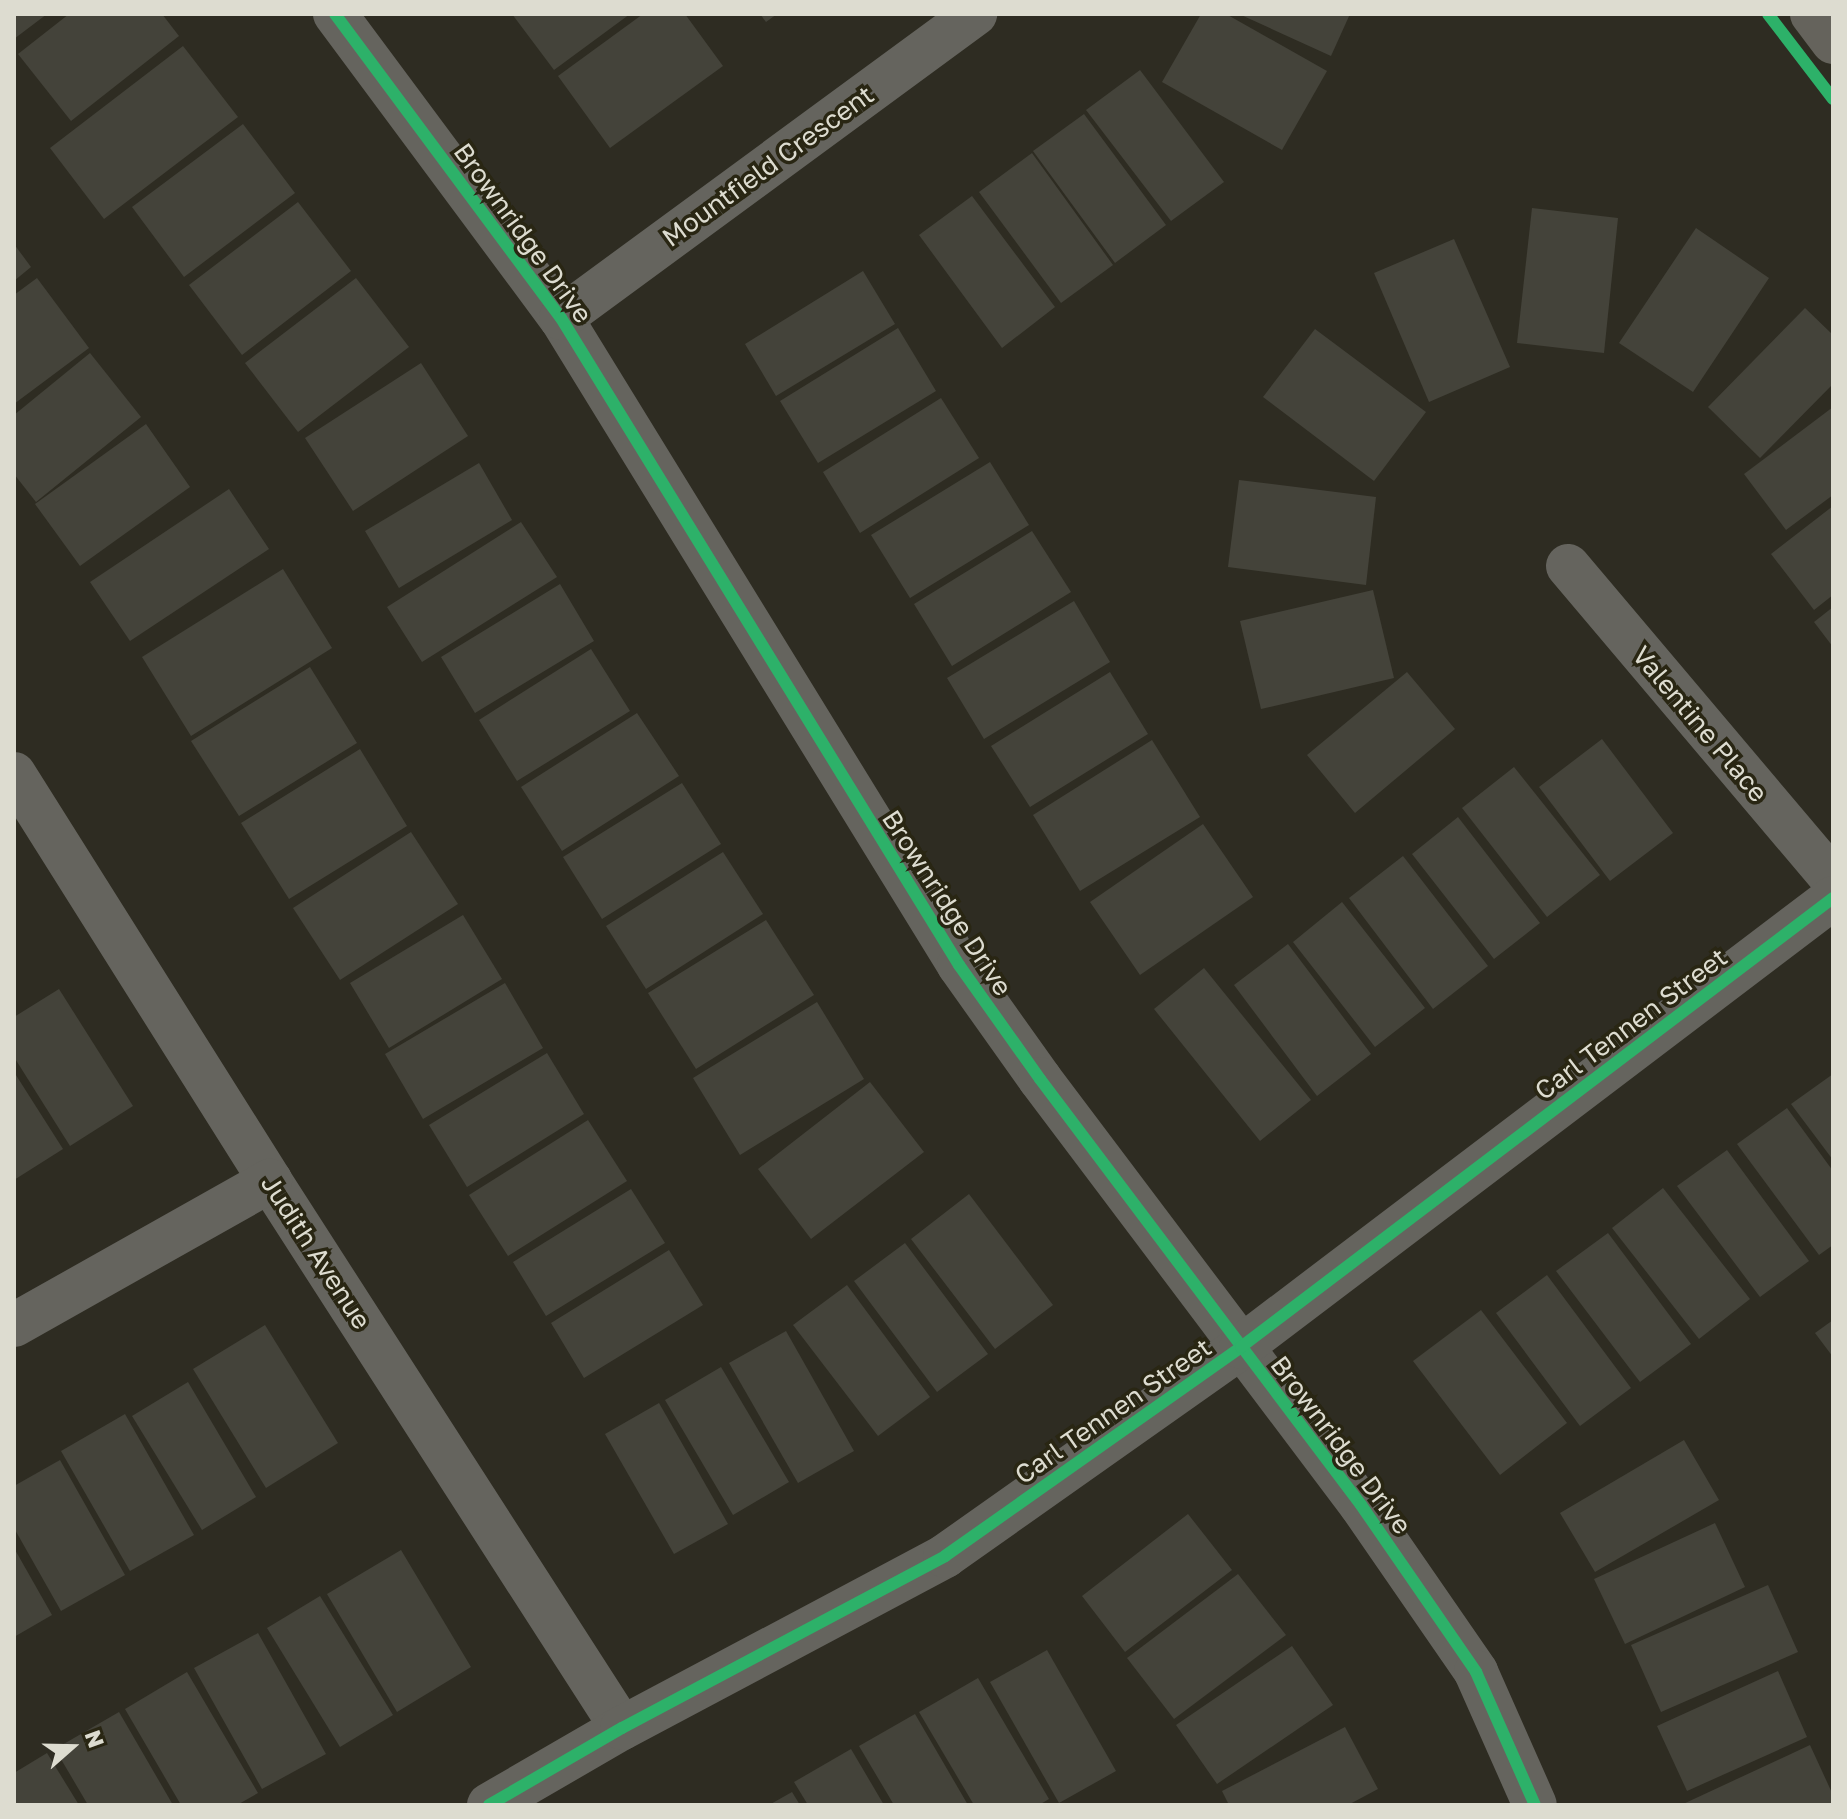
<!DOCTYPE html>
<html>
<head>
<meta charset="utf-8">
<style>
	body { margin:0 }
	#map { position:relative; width:1847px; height:1819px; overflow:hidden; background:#2e2c22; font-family:"Golos Text",sans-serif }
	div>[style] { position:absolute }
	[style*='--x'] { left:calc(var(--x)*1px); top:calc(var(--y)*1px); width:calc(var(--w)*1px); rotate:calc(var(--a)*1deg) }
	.building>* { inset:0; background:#44433a }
	.minor>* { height:44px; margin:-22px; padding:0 22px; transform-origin:22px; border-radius:22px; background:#65645e }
	.major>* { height:44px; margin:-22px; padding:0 22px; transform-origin:22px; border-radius:22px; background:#65635c }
	.cycleway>* { height:12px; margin:-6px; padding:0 6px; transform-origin:6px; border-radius:6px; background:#2db169 }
	span { translate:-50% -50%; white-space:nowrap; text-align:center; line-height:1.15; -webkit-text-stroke:7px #292613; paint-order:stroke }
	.street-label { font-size:26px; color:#dddcd0 }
	.frame { position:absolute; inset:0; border:16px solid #dddcd0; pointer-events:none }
	.north { position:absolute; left:32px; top:1707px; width:80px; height:80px; -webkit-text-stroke:6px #292613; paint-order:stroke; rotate:70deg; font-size:22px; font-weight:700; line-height:32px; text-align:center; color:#dddcd0 }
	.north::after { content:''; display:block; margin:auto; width:28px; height:36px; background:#dddcd0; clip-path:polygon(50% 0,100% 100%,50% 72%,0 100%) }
</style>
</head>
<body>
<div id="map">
	<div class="building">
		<i style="clip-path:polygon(14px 14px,47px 14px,14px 39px)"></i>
		<i style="clip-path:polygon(69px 14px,162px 14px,179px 36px,71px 121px,18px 54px)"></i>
		<i style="clip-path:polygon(512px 14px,630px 14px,554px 70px)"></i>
		<i style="clip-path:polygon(643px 14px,685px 14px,723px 66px,610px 148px,558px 76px)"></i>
		<i style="clip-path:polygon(760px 14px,777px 14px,766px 22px)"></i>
		<i style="clip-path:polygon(1201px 14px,1226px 14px,1327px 71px,1282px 150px,1162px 82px)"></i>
		<i style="clip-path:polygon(1239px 14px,1350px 14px,1331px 56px)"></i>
		<i style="clip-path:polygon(183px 46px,238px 117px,104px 219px,50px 148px)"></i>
		<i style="clip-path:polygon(1140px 70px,1224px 182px,1171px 221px,1086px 110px)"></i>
		<i style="clip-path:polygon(1084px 114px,1166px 225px,1115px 263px,1033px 151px)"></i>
		<i style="clip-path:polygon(243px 124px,295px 193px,184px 277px,132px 207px)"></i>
		<i style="clip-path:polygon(1032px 153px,1113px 265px,1061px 303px,979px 192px)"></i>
		<i style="clip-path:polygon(972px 196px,1055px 307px,1002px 348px,919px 235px)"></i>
		<i style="clip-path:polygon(298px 202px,351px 271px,242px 355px,189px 285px)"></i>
		<i style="clip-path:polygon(1532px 208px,1618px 218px,1604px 353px,1517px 343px)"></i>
		<i style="clip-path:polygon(1696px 228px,1769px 278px,1693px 392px,1619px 343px)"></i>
		<i style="clip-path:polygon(1454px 239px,1510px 367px,1429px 402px,1374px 273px)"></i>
		<i style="clip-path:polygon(14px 244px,31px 267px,14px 281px)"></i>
		<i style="clip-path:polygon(863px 271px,895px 324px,776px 396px,745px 344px)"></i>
		<i style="clip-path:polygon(37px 278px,89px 348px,14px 404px,14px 295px)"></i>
		<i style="clip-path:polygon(356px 278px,409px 347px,298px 432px,245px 363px)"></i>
		<i style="clip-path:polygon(1805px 308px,1833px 335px,1833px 384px,1760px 458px,1708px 407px)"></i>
		<i style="clip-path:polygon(898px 328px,936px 391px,818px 463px,780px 401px)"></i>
		<i style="clip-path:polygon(1315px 329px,1426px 412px,1374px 481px,1263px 397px)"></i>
		<i style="clip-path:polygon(90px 353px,141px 417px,36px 502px,14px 474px,14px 415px)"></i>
		<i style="clip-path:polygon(421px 363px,468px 436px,353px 511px,305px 438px)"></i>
		<i style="clip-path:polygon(941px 398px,979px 458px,860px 533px,823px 472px)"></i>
		<i style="clip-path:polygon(1833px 407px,1833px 495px,1786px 530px,1744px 474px)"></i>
		<i style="clip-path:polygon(146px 424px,190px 487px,80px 566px,35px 504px)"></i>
		<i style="clip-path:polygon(990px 462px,1029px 525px,910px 598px,871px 535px)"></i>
		<i style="clip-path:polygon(479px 463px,512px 520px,399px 588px,365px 531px)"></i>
		<i style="clip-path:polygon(1239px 480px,1376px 497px,1366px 585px,1228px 567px)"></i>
		<i style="clip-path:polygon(229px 489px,269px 549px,130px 641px,90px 582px)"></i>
		<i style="clip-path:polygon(1833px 506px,1833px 595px,1814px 610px,1771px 554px)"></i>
		<i style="clip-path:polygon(521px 522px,557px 577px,422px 662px,387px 607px)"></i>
		<i style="clip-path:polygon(1032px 531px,1071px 592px,952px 666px,914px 604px)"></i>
		<i style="clip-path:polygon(283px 569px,332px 648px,191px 736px,142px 657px)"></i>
		<i style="clip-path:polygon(560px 584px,594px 641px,475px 713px,441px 657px)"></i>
		<i style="clip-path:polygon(1373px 590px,1394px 678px,1261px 709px,1240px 621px)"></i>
		<i style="clip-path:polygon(1074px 601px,1110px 662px,984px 739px,947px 678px)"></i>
		<i style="clip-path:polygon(1833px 607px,1833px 647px,1814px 622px)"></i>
		<i style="clip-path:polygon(591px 649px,630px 711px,517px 781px,479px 720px)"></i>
		<i style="clip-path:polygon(310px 667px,357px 743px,239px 816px,191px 741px)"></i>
		<i style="clip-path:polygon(1110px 672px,1148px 734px,1030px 807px,991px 746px)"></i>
		<i style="clip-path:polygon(1407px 672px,1455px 729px,1355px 813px,1307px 755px)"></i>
		<i style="clip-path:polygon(637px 713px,679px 776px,562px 851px,521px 787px)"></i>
		<i style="clip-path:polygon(1602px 739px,1673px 833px,1610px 881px,1539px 787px)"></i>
		<i style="clip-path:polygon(1152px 740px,1200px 817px,1080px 891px,1033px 815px)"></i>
		<i style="clip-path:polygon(360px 749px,407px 826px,289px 899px,241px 823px)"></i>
		<i style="clip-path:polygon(1514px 767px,1600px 875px,1547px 917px,1462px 808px)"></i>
		<i style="clip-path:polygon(682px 783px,721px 844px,602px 919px,563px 857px)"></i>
		<i style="clip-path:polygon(1458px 817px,1540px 923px,1494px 959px,1412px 854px)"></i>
		<i style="clip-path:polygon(1203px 824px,1253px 897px,1140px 975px,1090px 902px)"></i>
		<i style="clip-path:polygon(411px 832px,458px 904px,340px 980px,293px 908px)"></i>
		<i style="clip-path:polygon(723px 852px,763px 914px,646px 989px,606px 926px)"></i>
		<i style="clip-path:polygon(1403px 856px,1488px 966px,1433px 1009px,1349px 898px)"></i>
		<i style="clip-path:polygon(1342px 902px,1425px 1008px,1375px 1047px,1293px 942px)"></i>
		<i style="clip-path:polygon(463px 915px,502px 979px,389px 1048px,350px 983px)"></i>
		<i style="clip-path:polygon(766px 920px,814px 995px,696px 1069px,648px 993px)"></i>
		<i style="clip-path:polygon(1288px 944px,1371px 1054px,1317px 1096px,1234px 985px)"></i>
		<i style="clip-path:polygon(1204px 968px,1311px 1100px,1260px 1141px,1154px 1009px)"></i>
		<i style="clip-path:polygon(505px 983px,543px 1048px,423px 1119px,385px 1054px)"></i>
		<i style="clip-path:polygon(59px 989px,133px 1106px,70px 1146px,14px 1057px,14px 1017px)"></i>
		<i style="clip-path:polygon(817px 1002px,864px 1079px,740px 1155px,693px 1078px)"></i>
		<i style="clip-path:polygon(547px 1053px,584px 1114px,467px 1187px,429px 1125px)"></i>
		<i style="clip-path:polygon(14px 1072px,63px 1149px,14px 1180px)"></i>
		<i style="clip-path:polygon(1833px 1074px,1833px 1160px,1791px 1104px)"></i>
		<i style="clip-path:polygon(870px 1082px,924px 1152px,811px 1239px,758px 1169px)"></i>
		<i style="clip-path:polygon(1787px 1108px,1833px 1171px,1833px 1245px,1819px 1255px,1737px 1144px)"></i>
		<i style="clip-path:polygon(588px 1120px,627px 1181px,508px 1256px,469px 1195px)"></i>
		<i style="clip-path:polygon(1727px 1150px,1809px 1261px,1760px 1297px,1677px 1186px)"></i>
		<i style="clip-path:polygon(1663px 1188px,1750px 1299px,1699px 1339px,1612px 1228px)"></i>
		<i style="clip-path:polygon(631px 1189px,665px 1243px,546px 1316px,513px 1262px)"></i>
		<i style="clip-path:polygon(969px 1194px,1053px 1305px,995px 1349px,911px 1239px)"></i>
		<i style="clip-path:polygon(1608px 1233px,1691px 1344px,1640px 1382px,1556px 1271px)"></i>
		<i style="clip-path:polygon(905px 1243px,988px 1354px,937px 1392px,854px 1281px)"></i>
		<i style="clip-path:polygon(669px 1250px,703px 1305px,584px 1378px,551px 1323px)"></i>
		<i style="clip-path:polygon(1547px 1275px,1631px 1388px,1580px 1426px,1496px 1313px)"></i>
		<i style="clip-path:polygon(847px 1285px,930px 1397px,878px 1436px,793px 1325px)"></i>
		<i style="clip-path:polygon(1481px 1310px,1567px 1423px,1500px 1475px,1413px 1361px)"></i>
		<i style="clip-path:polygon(1833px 1320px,1833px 1357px,1815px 1333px)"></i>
		<i style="clip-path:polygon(265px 1325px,338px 1443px,266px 1488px,193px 1369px)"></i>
		<i style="clip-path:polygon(786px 1331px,854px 1451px,798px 1483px,729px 1363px)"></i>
		<i style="clip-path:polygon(721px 1367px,789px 1482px,733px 1515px,665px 1400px)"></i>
		<i style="clip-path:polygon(188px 1382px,256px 1497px,202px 1530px,132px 1416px)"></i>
		<i style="clip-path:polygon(659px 1403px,728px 1524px,674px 1554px,605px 1434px)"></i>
		<i style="clip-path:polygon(125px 1414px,194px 1535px,130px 1571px,61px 1451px)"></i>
		<i style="clip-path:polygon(1684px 1440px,1719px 1500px,1595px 1572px,1560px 1513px)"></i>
		<i style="clip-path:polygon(60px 1460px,125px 1575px,61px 1611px,14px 1528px,14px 1486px)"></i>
		<i style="clip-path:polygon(1188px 1514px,1232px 1570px,1125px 1652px,1082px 1596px)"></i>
		<i style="clip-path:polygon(1715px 1523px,1745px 1587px,1625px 1644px,1594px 1579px)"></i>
		<i style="clip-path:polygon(14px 1548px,52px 1615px,14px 1637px)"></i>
		<i style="clip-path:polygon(401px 1550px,471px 1667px,397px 1712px,327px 1594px)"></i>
		<i style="clip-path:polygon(1238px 1574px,1286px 1635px,1174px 1719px,1127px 1658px)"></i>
		<i style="clip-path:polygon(1768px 1585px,1798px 1652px,1661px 1712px,1631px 1645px)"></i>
		<i style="clip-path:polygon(320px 1596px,393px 1715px,340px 1747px,267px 1628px)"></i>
		<i style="clip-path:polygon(258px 1633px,326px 1754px,262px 1789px,194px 1668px)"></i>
		<i style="clip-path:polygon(1292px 1646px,1333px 1705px,1217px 1784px,1176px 1725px)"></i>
		<i style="clip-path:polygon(1047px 1650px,1116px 1771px,1059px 1803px,990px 1682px)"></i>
		<i style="clip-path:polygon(1778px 1671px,1807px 1737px,1687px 1791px,1657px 1726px)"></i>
		<i style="clip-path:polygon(187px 1672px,258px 1793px,237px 1805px,181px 1805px,125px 1709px)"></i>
		<i style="clip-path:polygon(978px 1678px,1049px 1799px,1039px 1805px,974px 1805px,919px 1712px)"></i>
		<i style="clip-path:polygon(119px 1712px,173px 1805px,88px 1805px,55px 1749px)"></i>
		<i style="clip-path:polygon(915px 1714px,968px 1805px,894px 1805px,859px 1746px)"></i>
		<i style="clip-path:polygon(1345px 1727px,1378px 1789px,1348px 1805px,1229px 1805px,1222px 1791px)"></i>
		<i style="clip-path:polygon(1810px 1745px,1833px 1795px,1833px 1805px,1681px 1805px)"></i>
		<i style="clip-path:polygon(851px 1749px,884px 1805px,808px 1805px,794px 1782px)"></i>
		<i style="clip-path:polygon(47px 1753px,79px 1805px,14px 1805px,14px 1773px)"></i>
		<i style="clip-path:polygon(792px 1792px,800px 1805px,769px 1805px)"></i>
	</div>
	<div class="minor">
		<i style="--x:335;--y:14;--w:379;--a:53.4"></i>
		<i style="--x:561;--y:318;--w:760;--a:58.4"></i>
		<i style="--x:959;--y:965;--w:140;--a:54.6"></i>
		<i style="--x:1040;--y:1079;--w:533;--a:53"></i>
		<i style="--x:1361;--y:1505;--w:203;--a:55.4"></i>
		<i style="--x:1476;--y:1672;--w:145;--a:66.1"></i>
		<i style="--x:561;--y:318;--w:514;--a:-36.29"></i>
		<i style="--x:1568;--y:566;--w:411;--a:49.8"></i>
		<i style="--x:14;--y:774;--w:481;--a:57.8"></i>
		<i style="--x:270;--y:1181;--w:650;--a:57.24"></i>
		<i style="--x:14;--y:1325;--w:294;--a:-29.4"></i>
		<i style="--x:489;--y:1805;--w:154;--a:-30.1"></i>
		<i style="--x:622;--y:1728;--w:366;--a:-28"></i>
		<i style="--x:945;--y:1556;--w:362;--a:-35.2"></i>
		<i style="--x:1241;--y:1347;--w:743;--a:-37.18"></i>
	</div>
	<div class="major">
		<i style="--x:1812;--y:14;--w:35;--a:53"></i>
	</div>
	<div class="cycleway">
		<i style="--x:335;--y:14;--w:379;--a:53.4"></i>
		<i style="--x:561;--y:318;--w:760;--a:58.4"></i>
		<i style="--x:959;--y:965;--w:140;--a:54.6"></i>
		<i style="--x:1040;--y:1079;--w:533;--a:53"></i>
		<i style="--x:1361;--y:1505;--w:203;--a:55.4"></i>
		<i style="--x:1476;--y:1672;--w:145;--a:66.1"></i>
		<i style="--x:1768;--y:14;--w:107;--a:52.6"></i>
		<i style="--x:489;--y:1805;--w:154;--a:-30.1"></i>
		<i style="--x:622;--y:1728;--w:366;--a:-28"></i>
		<i style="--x:945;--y:1556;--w:362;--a:-35.2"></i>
		<i style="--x:1241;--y:1347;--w:743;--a:-37.18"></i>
	</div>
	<div class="street-label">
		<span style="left:768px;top:166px;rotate:-36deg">Mountfield Crescent</span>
		<span style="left:523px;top:233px;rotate:54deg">Brownridge Drive</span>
		<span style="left:1700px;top:724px;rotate:50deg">Valentine Place</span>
		<span style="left:947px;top:903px;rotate:57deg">Brownridge Drive</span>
		<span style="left:1631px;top:1024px;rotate:-37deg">Carl Tennen Street</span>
		<span style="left:316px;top:1252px;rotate:57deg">Judith Avenue</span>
		<span style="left:1113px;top:1411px;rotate:-35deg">Carl Tennen Street</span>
		<span style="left:1341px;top:1445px;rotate:53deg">Brownridge Drive</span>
	</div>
	<div class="frame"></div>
	<div class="north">N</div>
</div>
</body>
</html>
